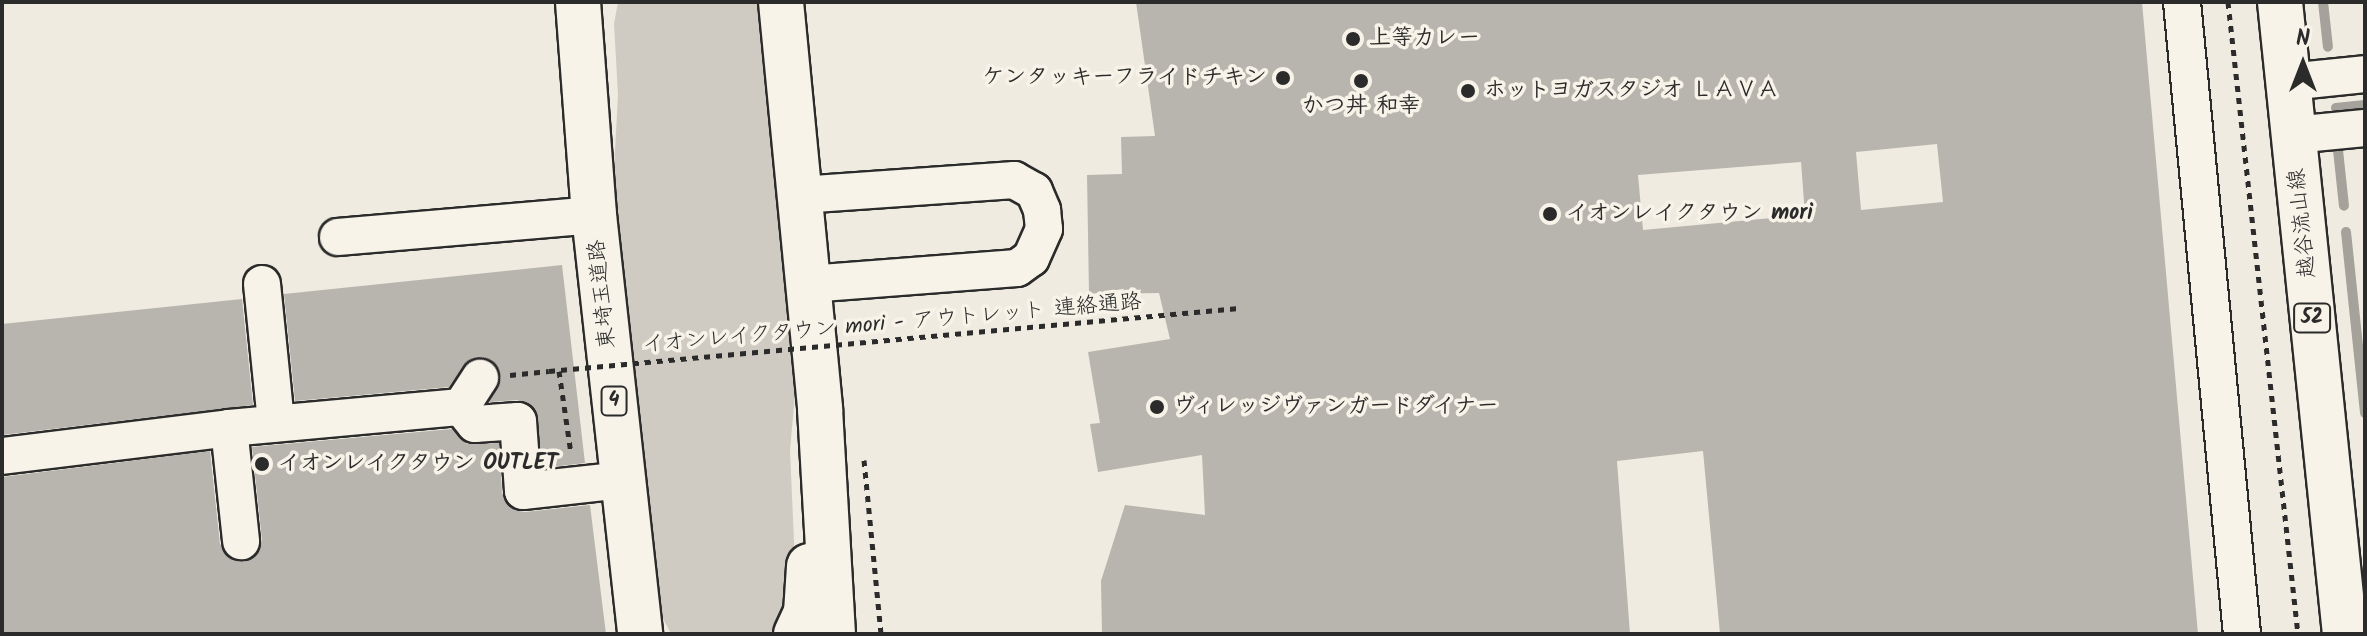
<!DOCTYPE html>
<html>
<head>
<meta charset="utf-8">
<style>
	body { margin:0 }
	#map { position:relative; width:2367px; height:636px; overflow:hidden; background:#efebe0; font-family:Kalam,"Klee One",sans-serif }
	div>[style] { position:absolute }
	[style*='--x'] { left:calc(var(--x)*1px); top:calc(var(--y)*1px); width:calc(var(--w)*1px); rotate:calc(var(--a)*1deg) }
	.green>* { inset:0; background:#cfcbc2 }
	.stream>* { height:10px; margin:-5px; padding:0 5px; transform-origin:5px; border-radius:5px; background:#a4a29a }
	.building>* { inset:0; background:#b8b5ae }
	.path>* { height:5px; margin-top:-2.5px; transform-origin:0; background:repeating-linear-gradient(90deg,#2b2b2b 0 6px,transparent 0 12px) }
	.roads { filter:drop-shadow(2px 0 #2b2b2b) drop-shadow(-2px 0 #2b2b2b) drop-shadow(0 2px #2b2b2b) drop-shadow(0 -2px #2b2b2b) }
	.minor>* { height:36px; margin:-18px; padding:0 18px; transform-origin:18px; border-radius:18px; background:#f7f3e8 }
	.major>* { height:44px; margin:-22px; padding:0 22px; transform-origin:22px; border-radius:22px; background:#f7f3e8 }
	.highway>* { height:44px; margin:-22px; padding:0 22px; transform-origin:22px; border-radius:22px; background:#f7f3e8 }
	.path-bridge>* { height:5px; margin-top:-2.5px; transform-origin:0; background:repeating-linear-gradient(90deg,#2b2b2b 0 6px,transparent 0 12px) }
	.dots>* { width:22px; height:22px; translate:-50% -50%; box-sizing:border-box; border:4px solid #f7f3e8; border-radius:50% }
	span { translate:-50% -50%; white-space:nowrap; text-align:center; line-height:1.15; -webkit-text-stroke:7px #f7f3e8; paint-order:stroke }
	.shield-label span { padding:2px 6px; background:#f7f3e8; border:2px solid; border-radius:6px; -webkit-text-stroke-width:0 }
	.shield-label { font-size:20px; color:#2b2b2b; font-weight:700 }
	.poi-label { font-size:22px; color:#2b2b2b; font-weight:700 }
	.left { translate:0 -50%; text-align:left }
	.right { translate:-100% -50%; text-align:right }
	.street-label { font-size:22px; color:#2b2b2b }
	.frame { position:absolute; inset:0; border:4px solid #2b2b2b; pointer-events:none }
	.north { position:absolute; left:2263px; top:24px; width:80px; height:80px; -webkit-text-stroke:6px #f7f3e8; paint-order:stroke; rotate:0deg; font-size:22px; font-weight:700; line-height:32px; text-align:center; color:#2b2b2b }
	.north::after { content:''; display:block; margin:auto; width:28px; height:36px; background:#2b2b2b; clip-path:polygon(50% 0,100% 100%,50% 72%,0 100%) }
</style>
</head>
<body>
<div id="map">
	<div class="green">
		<i style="clip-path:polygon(618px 2px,760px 2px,797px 372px,790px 450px,796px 587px,778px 634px,671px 634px,653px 599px,612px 207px,618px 95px,614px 24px)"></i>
	</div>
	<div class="stream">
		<i style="--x:2323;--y:2;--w:45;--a:83.7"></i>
		<i style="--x:2336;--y:108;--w:29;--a:-6"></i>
		<i style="--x:2338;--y:150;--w:56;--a:83.9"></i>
		<i style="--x:2346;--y:232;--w:182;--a:84"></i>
	</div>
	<div class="building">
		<i style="clip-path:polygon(evenodd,1136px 2px,2142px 2px,2198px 634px,1720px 634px,1703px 451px,1617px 461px,1630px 634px,1102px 634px,1101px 581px,1125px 505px,1205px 515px,1202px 455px,1098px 472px,1090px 424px,1100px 423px,1088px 352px,1170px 339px,1159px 293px,1089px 294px,1087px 175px,1122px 174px,1121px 137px,1155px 136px,1136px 2px,1937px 144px,1943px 202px,1861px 210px,1856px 152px,1937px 144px,1136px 2px,1801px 162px,1805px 215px,1643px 230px,1638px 175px,1801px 162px)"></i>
		<i style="clip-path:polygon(562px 265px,585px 463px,542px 468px,536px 410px,517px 400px,489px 402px,501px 378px,492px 361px,482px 357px,463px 366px,449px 387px,295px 401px,284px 294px)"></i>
		<i style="clip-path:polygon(242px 299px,253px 405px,2px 435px,2px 324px)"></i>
		<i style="clip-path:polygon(452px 429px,467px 444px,499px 443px,502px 493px,514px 510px,525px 512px,590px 505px,606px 634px,2px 634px,2px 477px,210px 451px,220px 544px,232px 560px,244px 562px,254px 557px,262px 540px,252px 447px)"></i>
	</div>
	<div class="path">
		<i style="--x:2228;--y:2;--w:636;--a:83.68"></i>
		<i style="--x:559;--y:371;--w:83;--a:81.7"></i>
		<i style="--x:510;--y:375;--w:39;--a:-6"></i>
		<i style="--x:864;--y:460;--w:175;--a:84.4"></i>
	</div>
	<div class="roads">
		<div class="minor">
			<i style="--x:2182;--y:2;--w:635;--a:84.58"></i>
			<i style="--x:2288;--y:82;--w:77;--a:-5.9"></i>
			<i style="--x:2293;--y:135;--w:72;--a:-5.6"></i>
			<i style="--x:800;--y:195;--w:215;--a:-4"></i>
			<i style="--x:1014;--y:180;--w:23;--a:29"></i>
			<i style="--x:1034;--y:191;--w:21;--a:67"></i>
			<i style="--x:1042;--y:210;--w:19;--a:84"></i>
			<i style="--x:1044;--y:229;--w:32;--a:114"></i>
			<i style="--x:1031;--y:258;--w:17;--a:144"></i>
			<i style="--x:1017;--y:268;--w:209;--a:175.6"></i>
			<i style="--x:338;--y:237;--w:257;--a:-4.9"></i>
			<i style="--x:262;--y:284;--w:140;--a:84.2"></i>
			<i style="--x:461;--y:407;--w:35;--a:-57"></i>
			<i style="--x:229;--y:428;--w:114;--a:83.9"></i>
			<i style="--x:2;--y:456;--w:229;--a:-7"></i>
			<i style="--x:229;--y:428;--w:233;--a:-5.2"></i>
			<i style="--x:461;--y:407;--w:22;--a:51"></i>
			<i style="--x:475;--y:424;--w:43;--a:-4"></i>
			<i style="--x:518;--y:421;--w:70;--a:85.9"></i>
			<i style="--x:523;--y:491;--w:81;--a:-6.3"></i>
		</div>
		<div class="major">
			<i style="--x:2280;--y:2;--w:635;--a:84.13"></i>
		</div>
		<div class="highway">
			<i style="--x:578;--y:2;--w:214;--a:85.7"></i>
			<i style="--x:594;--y:215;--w:422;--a:83.7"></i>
			<i style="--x:781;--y:2;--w:409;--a:84.5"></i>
			<i style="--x:820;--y:409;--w:225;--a:86.7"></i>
			<i style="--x:796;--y:634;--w:23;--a:-65"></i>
			<i style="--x:806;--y:613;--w:47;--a:-86.3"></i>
		</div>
	</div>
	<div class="path-bridge">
		<i style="--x:549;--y:371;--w:693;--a:-5.22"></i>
	</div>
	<div class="dots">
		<i style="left:1353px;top:39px;background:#2b2b2b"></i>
		<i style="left:1283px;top:78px;background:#2b2b2b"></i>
		<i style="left:1361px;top:81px;background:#2b2b2b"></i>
		<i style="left:1468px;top:91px;background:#2b2b2b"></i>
		<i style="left:1550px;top:214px;background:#2b2b2b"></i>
		<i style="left:1157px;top:407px;background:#2b2b2b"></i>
		<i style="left:262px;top:464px;background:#2b2b2b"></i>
	</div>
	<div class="shield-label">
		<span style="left:2312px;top:318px">52</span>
		<span style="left:614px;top:401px">4</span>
	</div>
	<div class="poi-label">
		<span class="left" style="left:1369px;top:39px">上等カレー</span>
		<span class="right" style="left:1267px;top:78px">ケンタッキーフライドチキン</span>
		<span class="left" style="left:1484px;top:91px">ホットヨガスタジオ ＬＡＶＡ</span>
		<span style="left:1361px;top:107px">かつ丼 和幸</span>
		<span class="left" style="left:1566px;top:214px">イオンレイクタウン mori</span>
		<span class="left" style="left:1173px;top:407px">ヴィレッジヴァンガードダイナー</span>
		<span class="left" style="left:278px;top:464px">イオンレイクタウン OUTLET</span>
	</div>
	<div class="street-label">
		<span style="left:2303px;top:223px;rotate:-96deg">越谷流山線</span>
		<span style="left:603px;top:294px;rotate:-96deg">東埼玉道路</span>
		<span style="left:892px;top:324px;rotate:-5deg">イオンレイクタウン mori - アウトレット 連絡通路</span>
	</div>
	<div class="frame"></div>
	<div class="north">N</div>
</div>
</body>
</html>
